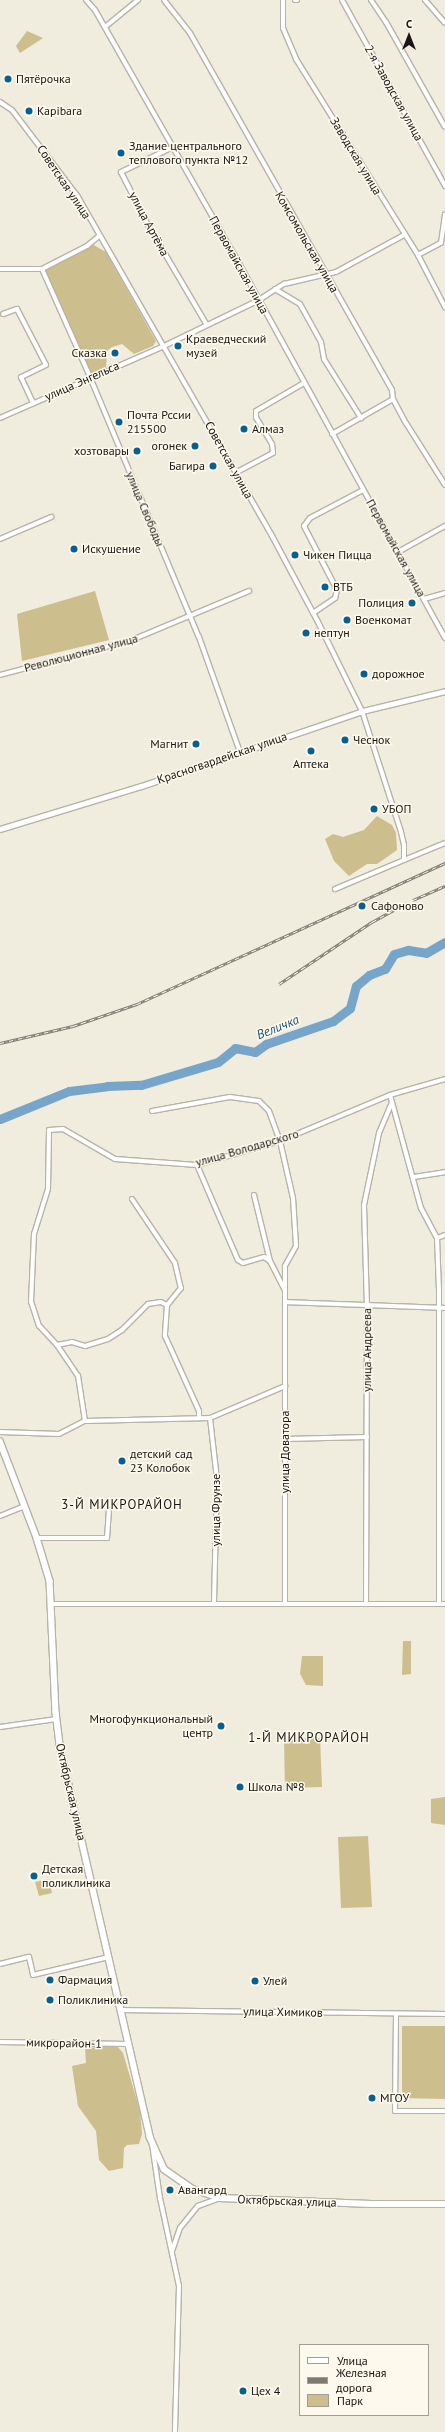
<!DOCTYPE html>
<html>
<head>
<meta charset="utf-8">
<style>
	body { margin:0 }
	#map { position:relative; width:445px; height:2432px; overflow:hidden; background:#f0ecde; font-family:"PT Sans",sans-serif }
	div>[style] { position:absolute }
	[style*='--x'] { left:calc(var(--x)*1px); top:calc(var(--y)*1px); width:calc(var(--w)*1px); rotate:calc(var(--a)*1deg) }
	.green>* { inset:0; background:#cdbe8d }
	.river>* { height:9px; margin:-4.5px; padding:0 4.5px; transform-origin:4.5px; border-radius:4.5px; background:#77a5c9 }
	.roads { filter:drop-shadow(1px 0 #b7b3a7) drop-shadow(-1px 0 #b7b3a7) drop-shadow(0 1px #b7b3a7) drop-shadow(0 -1px #b7b3a7) }
	.minor>* { height:4px; margin:-2px; padding:0 2px; transform-origin:2px; border-radius:2px; background:#fff }
	.tertiary>* { height:5px; margin:-2.5px; padding:0 2.5px; transform-origin:2.5px; border-radius:2.5px; background:#fff }
	.secondary>* { height:5.5px; margin:-2.75px; padding:0 2.75px; transform-origin:2.75px; border-radius:2.75px; background:#fff }
	.rail>* { height:3px; margin-top:-1.5px; transform-origin:0; background:repeating-linear-gradient(90deg,#fdf9ec 0 4.5px,#7d7a71 0 9px); box-sizing:border-box; border-block:1px solid #7d7a71 }
	.dots>* { width:11px; height:11px; translate:-50% -50%; box-sizing:border-box; border:2px solid #fdf9ec; border-radius:50% }
	span { translate:-50% -50%; white-space:nowrap; text-align:center; line-height:1.15; -webkit-text-stroke:3px #fdf9ec; paint-order:stroke }
	.poi-label { font-size:12px; color:#181612 }
	.left { translate:0 -50%; text-align:left }
	.right { translate:-100% -50%; text-align:right }
	.street-label { font-size:12px; color:#181612 }
	.water-label { font-size:13px; color:#1c5276; font-style:italic }
	.neighbourhood-label { font-size:13px; color:#181612; letter-spacing:1px }
	.legend { position:absolute; left:299px; top:2344px; width:130px; height:72px; box-sizing:border-box; background:#fdf9ec; border:1px solid #a19e95; margin:0; padding:5px 7px; list-style:none; font-size:12px; color:#181612 }
	.legend li { display:flex; align-items:center; gap:8px; height:20px }
	.legend b { width:20px; border:1px solid #a19e95 }
	.north { position:absolute; left:389px; top:16px; width:40px; height:40px; -webkit-text-stroke:3px #fdf9ec; paint-order:stroke; rotate:0deg; font-size:11px; font-weight:700; line-height:16px; text-align:center; color:#181612 }
	.north::after { content:''; display:block; margin:auto; width:14px; height:18px; background:#181612; clip-path:polygon(50% 0,100% 100%,50% 72%,0 100%) }
</style>
</head>
<body>
<div id="map">
	<div class="green">
		<i style="clip-path:polygon(27px 31px,43px 38px,20px 53px,16px 46px)"></i>
		<i style="clip-path:polygon(92px 244px,106px 252px,156px 341px,153px 346px,134px 354px,122px 344px,112px 347px,107px 351px,106px 368px,91px 374px,45px 271px)"></i>
		<i style="clip-path:polygon(95px 591px,109px 640px,22px 661px,17px 614px)"></i>
		<i style="clip-path:polygon(377px 816px,392px 825px,396px 833px,397px 850px,377px 864px,367px 864px,349px 876px,334px 861px,325px 839px,333px 834px,343px 837px,364px 830px)"></i>
		<i style="clip-path:polygon(403px 1641px,411px 1641px,411px 1674px,402px 1675px)"></i>
		<i style="clip-path:polygon(302px 1656px,323px 1656px,323px 1686px,306px 1685px,300px 1674px)"></i>
		<i style="clip-path:polygon(320px 1738px,322px 1787px,285px 1788px,284px 1739px)"></i>
		<i style="clip-path:polygon(445px 1797px,445px 1825px,431px 1823px,431px 1799px)"></i>
		<i style="clip-path:polygon(368px 1836px,372px 1907px,341px 1908px,338px 1837px)"></i>
		<i style="clip-path:polygon(49px 1879px,52px 1893px,39px 1896px,35px 1882px)"></i>
		<i style="clip-path:polygon(402px 2026px,445px 2026px,445px 2099px,402px 2098px)"></i>
		<i style="clip-path:polygon(117px 2046px,123px 2053px,140px 2111px,142px 2134px,139px 2144px,127px 2145px,124px 2148px,123px 2168px,109px 2171px,99px 2160px,96px 2131px,78px 2106px,72px 2066px,86px 2063px,85px 2048px)"></i>
	</div>
	<div class="river">
		<i style="--x:0;--y:1119;--w:74;--a:-22.1"></i>
		<i style="--x:69;--y:1091;--w:38;--a:-7"></i>
		<i style="--x:107;--y:1086;--w:34;--a:-2"></i>
		<i style="--x:141;--y:1085;--w:80;--a:-16.6"></i>
		<i style="--x:218;--y:1062;--w:22;--a:-39"></i>
		<i style="--x:235;--y:1048;--w:20;--a:11"></i>
		<i style="--x:255;--y:1052;--w:14;--a:-36"></i>
		<i style="--x:266;--y:1044;--w:71;--a:-18.9"></i>
		<i style="--x:333;--y:1021;--w:21;--a:-37"></i>
		<i style="--x:350;--y:1008;--w:23;--a:-75"></i>
		<i style="--x:356;--y:986;--w:17;--a:-40"></i>
		<i style="--x:369;--y:975;--w:17;--a:-21"></i>
		<i style="--x:385;--y:969;--w:17;--a:-59"></i>
		<i style="--x:394;--y:954;--w:15;--a:-16"></i>
		<i style="--x:408;--y:950;--w:18;--a:9"></i>
		<i style="--x:426;--y:953;--w:22;--a:-30"></i>
	</div>
	<div class="roads">
		<div class="minor">
			<i style="--x:86;--y:0;--w:13;--a:48"></i>
			<i style="--x:95;--y:10;--w:283;--a:60.4"></i>
			<i style="--x:235;--y:256;--w:436;--a:61.2"></i>
			<i style="--x:164;--y:0;--w:42;--a:51.8"></i>
			<i style="--x:190;--y:33;--w:410;--a:60.5"></i>
			<i style="--x:392;--y:390;--w:9;--a:84"></i>
			<i style="--x:393;--y:399;--w:27;--a:62"></i>
			<i style="--x:406;--y:423;--w:73;--a:57.8"></i>
			<i style="--x:283;--y:0;--w:28;--a:90"></i>
			<i style="--x:283;--y:28;--w:34;--a:67"></i>
			<i style="--x:296;--y:59;--w:231;--a:58.1"></i>
			<i style="--x:418;--y:255;--w:59;--a:62.6"></i>
			<i style="--x:295;--y:0;--w:2;--a:0"></i>
			<i style="--x:342;--y:0;--w:213;--a:61"></i>
			<i style="--x:371;--y:0;--w:27;--a:56"></i>
			<i style="--x:386;--y:22;--w:120;--a:60.7"></i>
			<i style="--x:425;--y:0;--w:30;--a:49"></i>
			<i style="--x:105;--y:27;--w:43;--a:-39.3"></i>
			<i style="--x:0;--y:102;--w:14;--a:34"></i>
			<i style="--x:12;--y:110;--w:109;--a:52.8"></i>
			<i style="--x:78;--y:197;--w:388;--a:60.2"></i>
			<i style="--x:271;--y:534;--w:98;--a:61.9"></i>
			<i style="--x:317;--y:620;--w:102;--a:63.7"></i>
			<i style="--x:362;--y:711;--w:127;--a:72.1"></i>
			<i style="--x:401;--y:832;--w:13;--a:77"></i>
			<i style="--x:404;--y:845;--w:15;--a:90"></i>
			<i style="--x:404;--y:860;--w:75;--a:157.2"></i>
			<i style="--x:173;--y:147;--w:58;--a:154.3"></i>
			<i style="--x:121;--y:172;--w:59;--a:63"></i>
			<i style="--x:148;--y:225;--w:116;--a:59.5"></i>
			<i style="--x:418;--y:255;--w:26;--a:-28"></i>
			<i style="--x:441;--y:243;--w:29;--a:-82"></i>
			<i style="--x:0;--y:269;--w:42;--a:0"></i>
			<i style="--x:42;--y:269;--w:51;--a:-27.1"></i>
			<i style="--x:87;--y:246;--w:16;--a:-40"></i>
			<i style="--x:42;--y:269;--w:118;--a:66"></i>
			<i style="--x:90;--y:377;--w:282;--a:67.3"></i>
			<i style="--x:199;--y:637;--w:122;--a:70.4"></i>
			<i style="--x:275;--y:289;--w:29;--a:31"></i>
			<i style="--x:300;--y:304;--w:43;--a:61.1"></i>
			<i style="--x:321;--y:342;--w:17;--a:80"></i>
			<i style="--x:324;--y:359;--w:70;--a:57.9"></i>
			<i style="--x:3;--y:314;--w:15;--a:-20"></i>
			<i style="--x:17;--y:309;--w:63;--a:62.6"></i>
			<i style="--x:46;--y:365;--w:28;--a:154"></i>
			<i style="--x:21;--y:377;--w:29;--a:65"></i>
			<i style="--x:0;--y:418;--w:179;--a:-23.7"></i>
			<i style="--x:164;--y:346;--w:106;--a:-25.8"></i>
			<i style="--x:259;--y:300;--w:30;--a:-33"></i>
			<i style="--x:284;--y:284;--w:53;--a:-13"></i>
			<i style="--x:336;--y:272;--w:77;--a:-28.6"></i>
			<i style="--x:332;--y:434;--w:70;--a:-29.8"></i>
			<i style="--x:235;--y:473;--w:43;--a:-27.8"></i>
			<i style="--x:273;--y:453;--w:9;--a:-96"></i>
			<i style="--x:272;--y:444;--w:31;--a:-121"></i>
			<i style="--x:256;--y:417;--w:6;--a:-90"></i>
			<i style="--x:256;--y:411;--w:56;--a:-30.3"></i>
			<i style="--x:0;--y:539;--w:56;--a:-23.3"></i>
			<i style="--x:398;--y:552;--w:54;--a:-29"></i>
			<i style="--x:424;--y:599;--w:22;--a:-16"></i>
			<i style="--x:313;--y:613;--w:27;--a:-34"></i>
			<i style="--x:335;--y:598;--w:8;--a:-76"></i>
			<i style="--x:337;--y:590;--w:72;--a:-117.3"></i>
			<i style="--x:304;--y:526;--w:10;--a:-53"></i>
			<i style="--x:310;--y:518;--w:60;--a:-27.8"></i>
			<i style="--x:0;--y:675;--w:137;--a:-14.9"></i>
			<i style="--x:132;--y:640;--w:127;--a:-22.7"></i>
			<i style="--x:404;--y:860;--w:44;--a:-22.5"></i>
			<i style="--x:390;--y:1095;--w:117;--a:74.7"></i>
			<i style="--x:421;--y:1208;--w:34;--a:62"></i>
			<i style="--x:437;--y:1238;--w:51;--a:87.8"></i>
			<i style="--x:439;--y:1289;--w:314;--a:90"></i>
			<i style="--x:152;--y:1111;--w:79;--a:-10.2"></i>
			<i style="--x:230;--y:1097;--w:29;--a:8"></i>
			<i style="--x:259;--y:1101;--w:14;--a:45"></i>
			<i style="--x:269;--y:1111;--w:32;--a:70"></i>
			<i style="--x:280;--y:1141;--w:58;--a:77.2"></i>
			<i style="--x:293;--y:1198;--w:48;--a:86.4"></i>
			<i style="--x:296;--y:1246;--w:23;--a:119"></i>
			<i style="--x:285;--y:1266;--w:337;--a:90"></i>
			<i style="--x:197;--y:1165;--w:103;--a:66.7"></i>
			<i style="--x:238;--y:1260;--w:6;--a:31"></i>
			<i style="--x:243;--y:1263;--w:22;--a:-16"></i>
			<i style="--x:264;--y:1257;--w:7;--a:34"></i>
			<i style="--x:270;--y:1261;--w:33;--a:63"></i>
			<i style="--x:414;--y:1177;--w:31;--a:-9"></i>
			<i style="--x:254;--y:1195;--w:68;--a:76.4"></i>
			<i style="--x:132;--y:1199;--w:77;--a:56.1"></i>
			<i style="--x:175;--y:1263;--w:26;--a:77"></i>
			<i style="--x:181;--y:1288;--w:22;--a:129"></i>
			<i style="--x:167;--y:1305;--w:31;--a:94"></i>
			<i style="--x:165;--y:1336;--w:82;--a:65.6"></i>
			<i style="--x:199;--y:1411;--w:7;--a:90"></i>
			<i style="--x:437;--y:1238;--w:9;--a:-21"></i>
			<i style="--x:285;--y:1302;--w:160;--a:2.1"></i>
			<i style="--x:57;--y:1345;--w:15;--a:-11"></i>
			<i style="--x:72;--y:1342;--w:14;--a:17"></i>
			<i style="--x:85;--y:1346;--w:24;--a:-17"></i>
			<i style="--x:108;--y:1339;--w:17;--a:-33"></i>
			<i style="--x:122;--y:1330;--w:37;--a:-45"></i>
			<i style="--x:148;--y:1304;--w:13;--a:-9"></i>
			<i style="--x:161;--y:1302;--w:7;--a:27"></i>
			<i style="--x:210;--y:1418;--w:61;--a:83.5"></i>
			<i style="--x:217;--y:1479;--w:124;--a:91.4"></i>
			<i style="--x:85;--y:1421;--w:46;--a:-98.8"></i>
			<i style="--x:78;--y:1376;--w:37;--a:-124"></i>
			<i style="--x:57;--y:1345;--w:26;--a:-133"></i>
			<i style="--x:39;--y:1326;--w:25;--a:-108"></i>
			<i style="--x:31;--y:1302;--w:68;--a:-87.5"></i>
			<i style="--x:34;--y:1234;--w:47;--a:-72.7"></i>
			<i style="--x:48;--y:1189;--w:59;--a:-89"></i>
			<i style="--x:49;--y:1130;--w:14;--a:-4"></i>
			<i style="--x:63;--y:1129;--w:60;--a:30"></i>
			<i style="--x:115;--y:1159;--w:82;--a:4.2"></i>
			<i style="--x:197;--y:1165;--w:86;--a:-16.1"></i>
			<i style="--x:280;--y:1141;--w:119;--a:-22.7"></i>
			<i style="--x:390;--y:1095;--w:57;--a:-16.2"></i>
			<i style="--x:0;--y:1432;--w:59;--a:1.9"></i>
			<i style="--x:59;--y:1434;--w:29;--a:-27"></i>
			<i style="--x:85;--y:1421;--w:125;--a:-1.4"></i>
			<i style="--x:210;--y:1418;--w:82;--a:-23.1"></i>
			<i style="--x:285;--y:1439;--w:82;--a:-1.4"></i>
			<i style="--x:0;--y:1516;--w:27;--a:-22"></i>
			<i style="--x:37;--y:1538;--w:70;--a:0"></i>
			<i style="--x:107;--y:1538;--w:28;--a:-86"></i>
			<i style="--x:366;--y:1602;--w:295;--a:-89.8"></i>
			<i style="--x:367;--y:1307;--w:102;--a:-91.7"></i>
			<i style="--x:364;--y:1205;--w:74;--a:-78.2"></i>
			<i style="--x:379;--y:1133;--w:33;--a:-67"></i>
			<i style="--x:52;--y:1604;--w:393;--a:0"></i>
			<i style="--x:0;--y:1727;--w:57;--a:-8.1"></i>
			<i style="--x:0;--y:1964;--w:30;--a:-14"></i>
			<i style="--x:29;--y:1957;--w:18;--a:77"></i>
			<i style="--x:33;--y:1975;--w:78;--a:-13.3"></i>
			<i style="--x:121;--y:2010;--w:324;--a:0.7"></i>
			<i style="--x:396;--y:2014;--w:97;--a:90.6"></i>
			<i style="--x:395;--y:2111;--w:50;--a:0"></i>
			<i style="--x:0;--y:2042;--w:128;--a:0.9"></i>
			<i style="--x:152;--y:2144;--w:55;--a:81.6"></i>
			<i style="--x:160;--y:2198;--w:90;--a:77.8"></i>
			<i style="--x:179;--y:2286;--w:146;--a:91.6"></i>
			<i style="--x:172;--y:2251;--w:24;--a:-71"></i>
			<i style="--x:180;--y:2228;--w:28;--a:-51"></i>
			<i style="--x:198;--y:2206;--w:23;--a:-20"></i>
		</div>
		<div class="tertiary">
			<i style="--x:0;--y:829;--w:147;--a:-17"></i>
			<i style="--x:141;--y:786;--w:233;--a:-18.7"></i>
			<i style="--x:362;--y:711;--w:85;--a:-13.5"></i>
		</div>
		<div class="secondary">
			<i style="--x:0;--y:1441;--w:104;--a:69.1"></i>
			<i style="--x:37;--y:1538;--w:45;--a:73.2"></i>
			<i style="--x:50;--y:1581;--w:131;--a:87.4"></i>
			<i style="--x:56;--y:1712;--w:34;--a:83"></i>
			<i style="--x:60;--y:1746;--w:401;--a:77"></i>
			<i style="--x:150;--y:2137;--w:35;--a:66"></i>
			<i style="--x:164;--y:2169;--w:35;--a:35"></i>
			<i style="--x:193;--y:2189;--w:28;--a:18"></i>
			<i style="--x:220;--y:2198;--w:151;--a:2.3"></i>
			<i style="--x:371;--y:2204;--w:74;--a:0"></i>
		</div>
	</div>
	<div class="rail">
		<i style="--x:413;--y:900;--w:35;--a:-24"></i>
		<i style="--x:279;--y:984;--w:112;--a:-33.7"></i>
		<i style="--x:372;--y:922;--w:39;--a:-29"></i>
		<i style="--x:0;--y:1043;--w:75;--a:-13.1"></i>
		<i style="--x:73;--y:1026;--w:68;--a:-19"></i>
		<i style="--x:137;--y:1004;--w:339;--a:-24.6"></i>
	</div>
	<div class="dots">
		<i style="left:8px;top:79px;background:#076091"></i>
		<i style="left:29px;top:111px;background:#076091"></i>
		<i style="left:121px;top:153px;background:#076091"></i>
		<i style="left:178px;top:346px;background:#076091"></i>
		<i style="left:115px;top:353px;background:#076091"></i>
		<i style="left:119px;top:422px;background:#076091"></i>
		<i style="left:244px;top:429px;background:#076091"></i>
		<i style="left:195px;top:446px;background:#076091"></i>
		<i style="left:137px;top:451px;background:#076091"></i>
		<i style="left:213px;top:466px;background:#076091"></i>
		<i style="left:74px;top:549px;background:#076091"></i>
		<i style="left:295px;top:555px;background:#076091"></i>
		<i style="left:325px;top:587px;background:#076091"></i>
		<i style="left:412px;top:603px;background:#076091"></i>
		<i style="left:347px;top:620px;background:#076091"></i>
		<i style="left:306px;top:633px;background:#076091"></i>
		<i style="left:364px;top:674px;background:#076091"></i>
		<i style="left:345px;top:740px;background:#076091"></i>
		<i style="left:196px;top:744px;background:#076091"></i>
		<i style="left:311px;top:751px;background:#076091"></i>
		<i style="left:374px;top:809px;background:#076091"></i>
		<i style="left:362px;top:906px;background:#076091"></i>
		<i style="left:122px;top:1461px;background:#076091"></i>
		<i style="left:221px;top:1726px;background:#076091"></i>
		<i style="left:240px;top:1787px;background:#076091"></i>
		<i style="left:34px;top:1876px;background:#076091"></i>
		<i style="left:50px;top:1980px;background:#076091"></i>
		<i style="left:255px;top:1981px;background:#076091"></i>
		<i style="left:50px;top:2000px;background:#076091"></i>
		<i style="left:372px;top:2098px;background:#076091"></i>
		<i style="left:170px;top:2190px;background:#076091"></i>
		<i style="left:243px;top:2391px;background:#076091"></i>
	</div>
	<div class="poi-label">
		<span class="left" style="left:16px;top:79px">Пятёрочка</span>
		<span class="left" style="left:37px;top:111px">Kapibara</span>
		<span class="left" style="left:129px;top:153px">Здание центрального<br>теплового пункта №12</span>
		<span class="left" style="left:186px;top:346px">Краеведческий<br>музей</span>
		<span class="right" style="left:107px;top:353px">Сказка</span>
		<span class="left" style="left:127px;top:422px">Почта Рссии<br>215500</span>
		<span class="left" style="left:252px;top:429px">Алмаз</span>
		<span class="right" style="left:187px;top:446px">огонек</span>
		<span class="right" style="left:129px;top:451px">хозтовары</span>
		<span class="right" style="left:205px;top:466px">Багира</span>
		<span class="left" style="left:82px;top:549px">Искушение</span>
		<span class="left" style="left:303px;top:555px">Чикен Пицца</span>
		<span class="left" style="left:333px;top:587px">ВТБ</span>
		<span class="right" style="left:404px;top:603px">Полиция</span>
		<span class="left" style="left:355px;top:620px">Военкомат</span>
		<span class="left" style="left:314px;top:633px">нептун</span>
		<span class="left" style="left:372px;top:674px">дорожное</span>
		<span class="left" style="left:353px;top:740px">Чеснок</span>
		<span class="right" style="left:188px;top:744px">Магнит</span>
		<span style="left:311px;top:764px">Аптека</span>
		<span class="left" style="left:382px;top:809px">УБОП</span>
		<span class="left" style="left:371px;top:906px">Сафоново</span>
		<span class="left" style="left:130px;top:1461px">детский сад<br>23 Колобок</span>
		<span class="right" style="left:213px;top:1726px">Многофункциональный<br>центр</span>
		<span class="left" style="left:248px;top:1787px">Школа №8</span>
		<span class="left" style="left:42px;top:1876px">Детская<br>поликлиника</span>
		<span class="left" style="left:58px;top:1980px">Фармация</span>
		<span class="left" style="left:263px;top:1981px">Улей</span>
		<span class="left" style="left:58px;top:2000px">Поликлиника</span>
		<span class="left" style="left:380px;top:2098px">МГОУ</span>
		<span class="left" style="left:178px;top:2190px">Авангард</span>
		<span class="left" style="left:251px;top:2391px">Цех 4</span>
	</div>
	<div class="street-label">
		<span style="left:394px;top:93px;rotate:61deg">2-я Заводская улица</span>
		<span style="left:356px;top:156px;rotate:59deg">Заводская улица</span>
		<span style="left:64px;top:182px;rotate:56deg">Советская улица</span>
		<span style="left:149px;top:224px;rotate:62deg">улица Артёма</span>
		<span style="left:307px;top:242px;rotate:60deg">Комсомольская улица</span>
		<span style="left:239px;top:265px;rotate:61deg">Первомайская улица</span>
		<span style="left:82px;top:381px;rotate:-24deg">улица Энгельса</span>
		<span style="left:229px;top:460px;rotate:61deg">Советская улица</span>
		<span style="left:145px;top:509px;rotate:67deg">улица Свободы</span>
		<span style="left:396px;top:548px;rotate:61deg">Первомайская улица</span>
		<span style="left:81px;top:653px;rotate:-15deg">Революционная улица</span>
		<span style="left:222px;top:758px;rotate:-19deg">Красногвардейская улица</span>
		<span style="left:247px;top:1148px;rotate:-16deg">улица Володарского</span>
		<span style="left:367px;top:1350px;rotate:-90deg">улица Андреева</span>
		<span style="left:285px;top:1452px;rotate:-90deg">улица Доватора</span>
		<span style="left:216px;top:1510px;rotate:-90deg">улица Фрунзе</span>
		<span style="left:71px;top:1792px;rotate:77deg">Октябрьская улица</span>
		<span style="left:283px;top:2012px;rotate:1deg">улица Химиков</span>
		<span style="left:64px;top:2043px;rotate:1deg">микрорайон-1</span>
		<span style="left:287px;top:2201px;rotate:2deg">Октябрьская улица</span>
	</div>
	<div class="water-label">
		<span style="left:278px;top:1028px;rotate:-22deg">Величка</span>
	</div>
	<div class="neighbourhood-label">
		<span style="left:122px;top:1505px">3-Й МИКРОРАЙОН</span>
		<span style="left:309px;top:1738px">1-Й МИКРОРАЙОН</span>
	</div>
	<ul class="legend">
	<li><b style="height:5px;background:#fff"></b>Улица</li>
	<li><b style="height:5px;background:#7d7a71"></b>Железная дорога</li>
	<li><b style="height:11px;background:#cdbe8d"></b>Парк</li>
	</ul>
	<div class="north">С</div>
</div>
</body>
</html>
